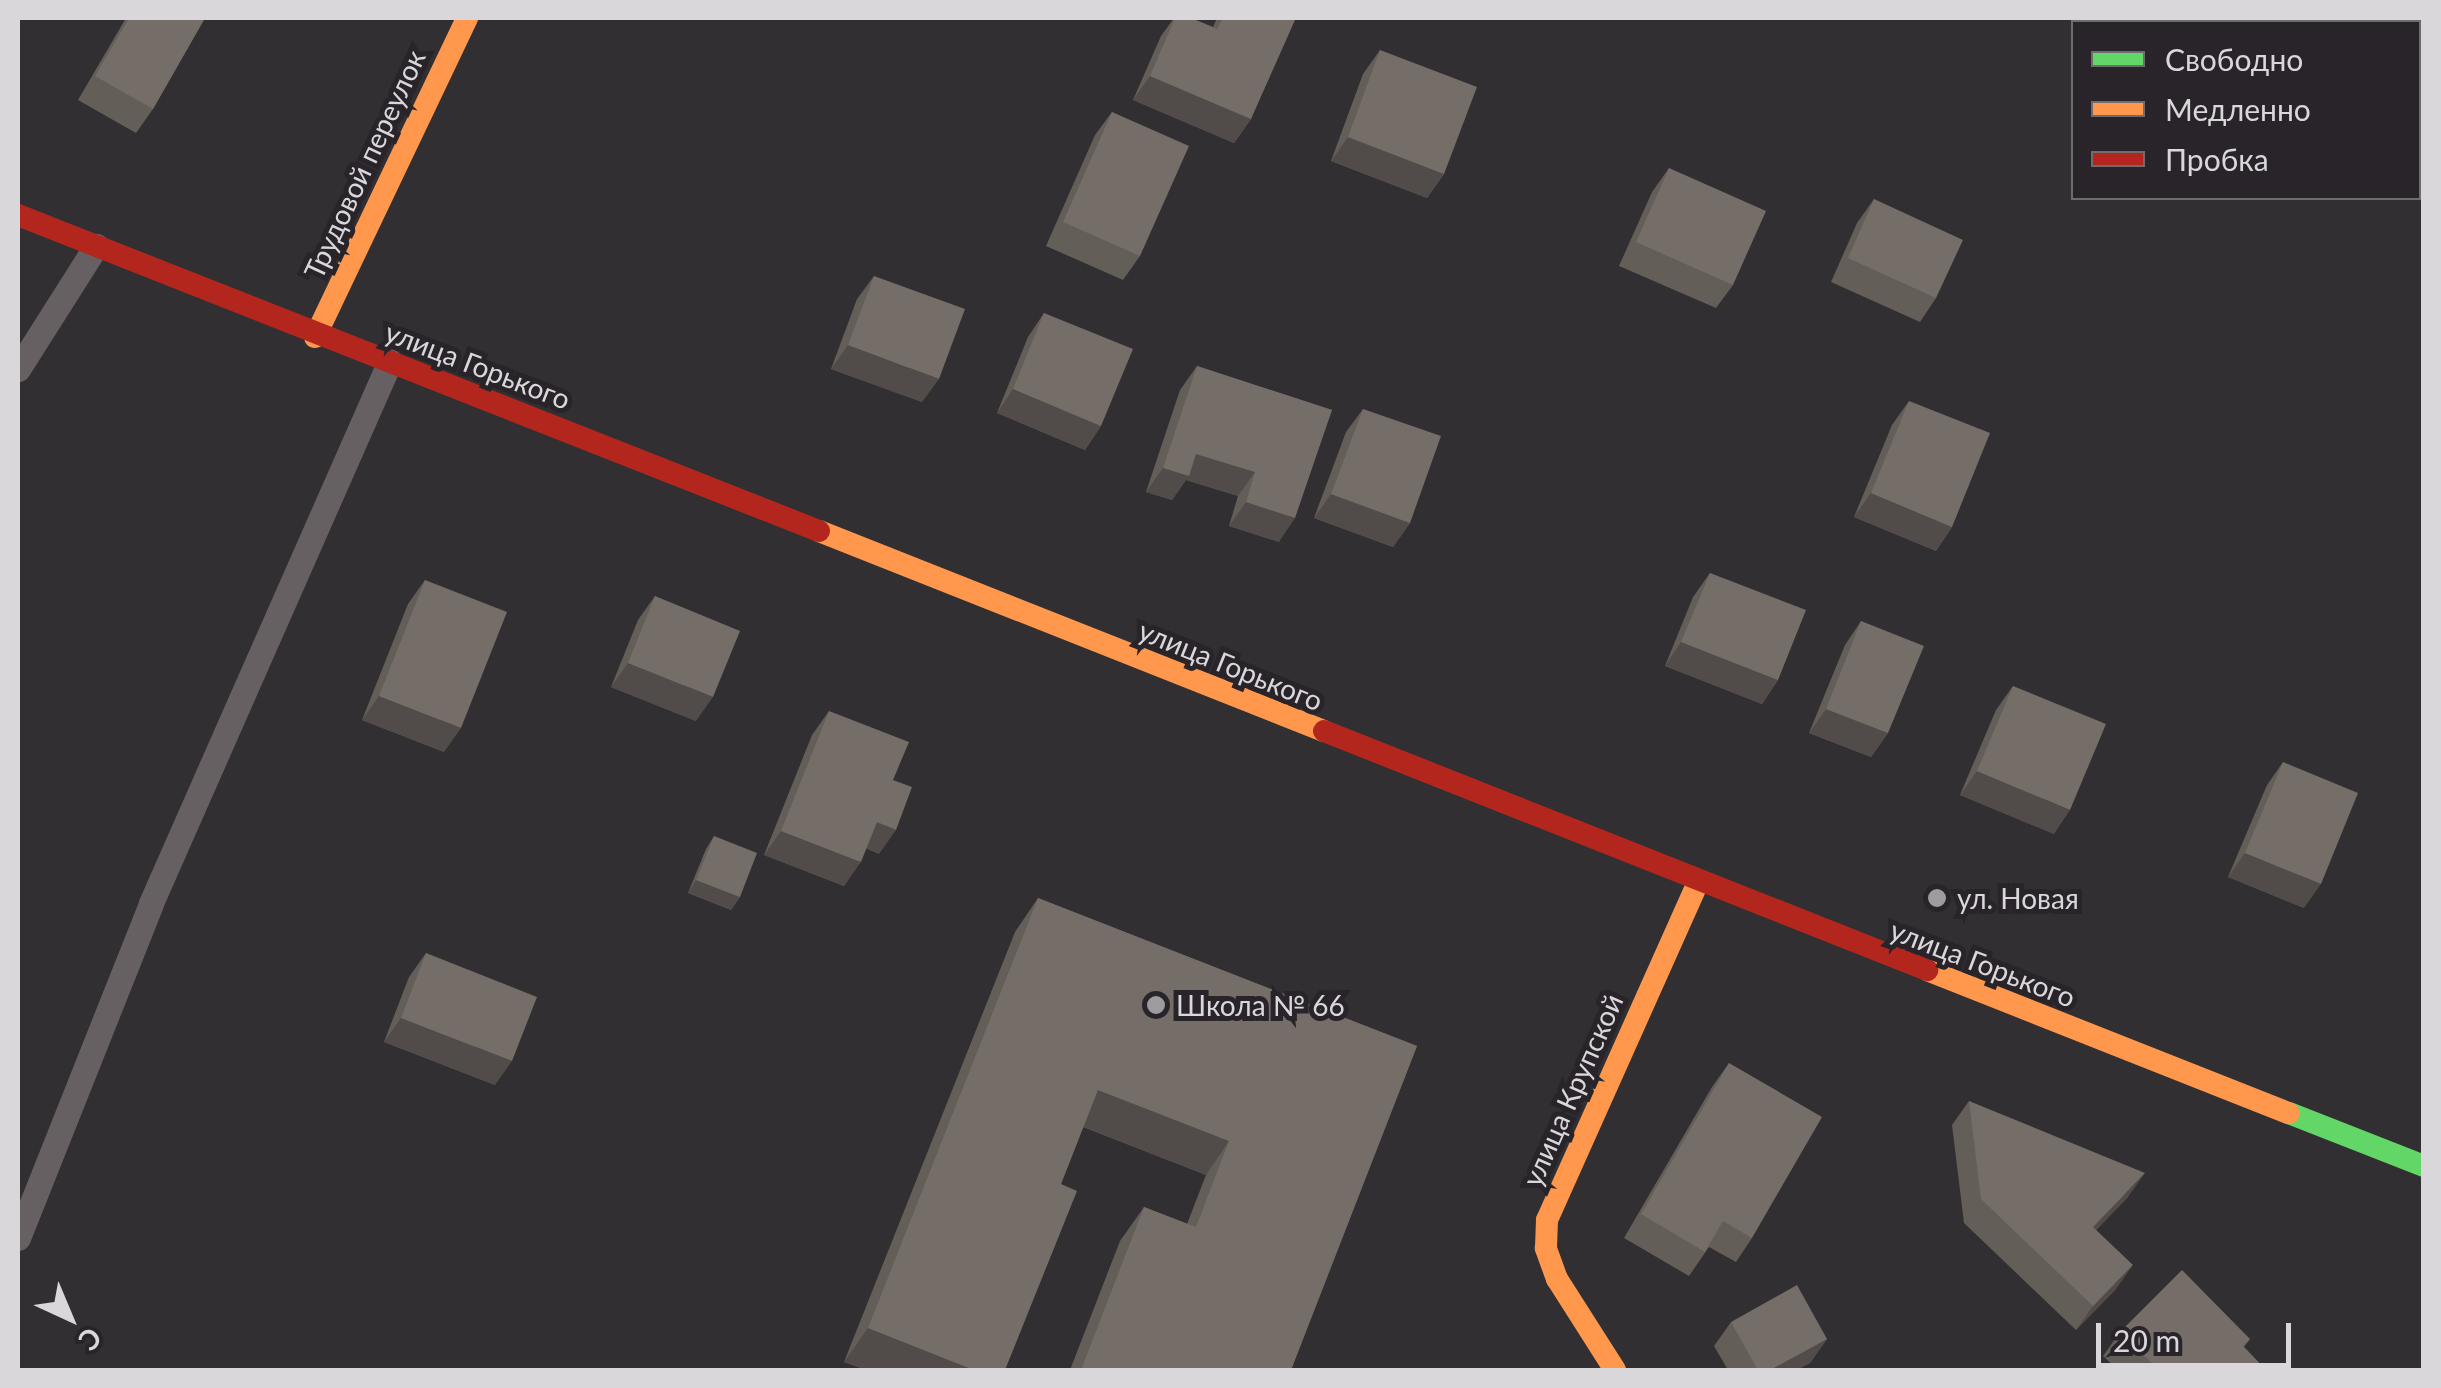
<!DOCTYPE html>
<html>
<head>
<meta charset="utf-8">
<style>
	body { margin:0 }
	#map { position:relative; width:2441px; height:1388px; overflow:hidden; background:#312f32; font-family:Lato,sans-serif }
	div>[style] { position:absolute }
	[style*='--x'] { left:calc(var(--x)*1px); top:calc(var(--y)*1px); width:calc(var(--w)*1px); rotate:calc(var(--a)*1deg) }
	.lane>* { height:25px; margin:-12.5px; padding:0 12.5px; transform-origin:12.5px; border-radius:12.5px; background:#676062 }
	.fast>* { height:22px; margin:-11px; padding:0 11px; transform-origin:11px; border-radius:11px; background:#63d668 }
	.slow>* { height:22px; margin:-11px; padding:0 11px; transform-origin:11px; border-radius:11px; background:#ff974d }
	.jam>* { height:22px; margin:-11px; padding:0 11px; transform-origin:11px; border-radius:11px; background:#b3261e }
	.wall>* { inset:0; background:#645e59 }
	.shaded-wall>* { inset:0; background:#514c49 }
	.building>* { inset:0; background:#746d68 }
	.dots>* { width:28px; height:28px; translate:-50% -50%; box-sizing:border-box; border:5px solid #282429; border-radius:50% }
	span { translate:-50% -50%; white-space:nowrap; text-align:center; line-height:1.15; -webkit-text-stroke:10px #282429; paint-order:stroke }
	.street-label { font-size:28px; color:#dad7db }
	.poi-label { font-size:28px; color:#dad7db }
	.left { translate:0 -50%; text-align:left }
	.frame { position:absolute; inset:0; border:20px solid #dad7db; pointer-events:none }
	.legend { position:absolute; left:2071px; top:20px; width:350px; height:180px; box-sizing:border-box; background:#282429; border:2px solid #6f6c70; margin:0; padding:12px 18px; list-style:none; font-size:30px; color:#dad7db }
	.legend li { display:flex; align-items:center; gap:20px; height:50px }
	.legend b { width:50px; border:2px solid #6f6c70 }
	.north { position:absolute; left:20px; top:1268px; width:100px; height:100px; -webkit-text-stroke:8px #282429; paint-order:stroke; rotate:136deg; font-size:28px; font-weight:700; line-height:40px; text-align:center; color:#dad7db }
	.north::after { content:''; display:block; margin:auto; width:35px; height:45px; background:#dad7db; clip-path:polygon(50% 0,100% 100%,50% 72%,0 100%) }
	.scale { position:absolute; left:2096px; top:1323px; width:195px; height:45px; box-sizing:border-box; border:5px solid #dad7db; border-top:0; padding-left:12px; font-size:30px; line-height:35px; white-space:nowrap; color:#dad7db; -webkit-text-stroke:8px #282429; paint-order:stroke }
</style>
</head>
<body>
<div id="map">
	<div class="lane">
		<i style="--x:18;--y:369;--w:146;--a:-57.6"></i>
		<i style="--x:18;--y:1238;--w:360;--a:-68.3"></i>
		<i style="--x:151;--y:903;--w:592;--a:-66.2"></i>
	</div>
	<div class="fast">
		<i style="--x:2289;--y:1113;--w:145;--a:21.4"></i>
	</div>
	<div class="slow">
		<i style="--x:315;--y:337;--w:353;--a:-64.5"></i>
		<i style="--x:819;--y:531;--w:543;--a:21.61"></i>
		<i style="--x:1927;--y:970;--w:389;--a:21.6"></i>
		<i style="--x:1615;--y:1370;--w:108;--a:-122.5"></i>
		<i style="--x:1557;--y:1279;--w:33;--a:-110"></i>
		<i style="--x:1546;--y:1248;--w:28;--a:-88"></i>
		<i style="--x:1547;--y:1220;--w:368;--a:-65.9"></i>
	</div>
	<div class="jam">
		<i style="--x:18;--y:215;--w:861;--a:21.53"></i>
		<i style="--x:1324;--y:731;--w:649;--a:21.62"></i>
	</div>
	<div class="wall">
		<i style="clip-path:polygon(126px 18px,205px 18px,153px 109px,136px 133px,78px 100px)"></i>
		<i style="clip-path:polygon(1174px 18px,1191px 18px,1213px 27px,1217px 18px,1288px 18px,1251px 119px,1234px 143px,1133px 100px,1161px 36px)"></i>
		<i style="clip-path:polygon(1380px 50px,1444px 174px,1427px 198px,1331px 161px,1363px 74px)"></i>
		<i style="clip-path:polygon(1112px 112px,1140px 256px,1123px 280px,1046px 246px,1095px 135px)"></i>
		<i style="clip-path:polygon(1669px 168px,1733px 285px,1716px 308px,1619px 266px,1652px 192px)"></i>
		<i style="clip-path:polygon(1874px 199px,1936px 298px,1920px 322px,1831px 282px,1857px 223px)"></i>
		<i style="clip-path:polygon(874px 276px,922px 402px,831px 369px,857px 299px)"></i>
		<i style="clip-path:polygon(1044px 313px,1101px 426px,1085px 450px,997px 413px,1028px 337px)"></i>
		<i style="clip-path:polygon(1197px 366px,1332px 410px,1279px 542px,1229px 526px,1238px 496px,1186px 480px,1172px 500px,1146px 492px,1180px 390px)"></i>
		<i style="clip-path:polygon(1909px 401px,1952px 527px,1936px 551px,1854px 517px,1892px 425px)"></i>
		<i style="clip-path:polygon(1363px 409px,1410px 523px,1393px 547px,1314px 518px,1346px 432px)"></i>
		<i style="clip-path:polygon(1710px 573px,1778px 680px,1762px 704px,1665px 666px,1693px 597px)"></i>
		<i style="clip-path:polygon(425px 580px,444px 752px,362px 720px,408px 604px)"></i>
		<i style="clip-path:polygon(655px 596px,696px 721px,611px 687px,638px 620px)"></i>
		<i style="clip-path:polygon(1861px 621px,1888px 733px,1871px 757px,1809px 733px,1845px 645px)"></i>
		<i style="clip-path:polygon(2013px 686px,2054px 834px,1960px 795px,1996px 710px)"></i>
		<i style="clip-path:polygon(829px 711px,893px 780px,879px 854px,866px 848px,844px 886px,764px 855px,812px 735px)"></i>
		<i style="clip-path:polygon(2283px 762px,2304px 908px,2228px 877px,2267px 785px)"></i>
		<i style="clip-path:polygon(714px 836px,740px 897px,731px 910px,688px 893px,706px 849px)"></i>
		<i style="clip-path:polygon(1038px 898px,1417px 1046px,1291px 1370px,1070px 1370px,1120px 1241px,1144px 1207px,1187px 1224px,1206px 1175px,1083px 1127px,1061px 1184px,1005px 1370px,866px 1370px,844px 1362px,1015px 932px)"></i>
		<i style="clip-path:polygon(426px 953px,495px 1085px,384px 1042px,409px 977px)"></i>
		<i style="clip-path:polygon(1729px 1063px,1752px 1238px,1736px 1262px,1709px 1247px,1689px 1276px,1624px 1238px,1712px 1087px)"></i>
		<i style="clip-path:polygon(1969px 1101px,2128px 1197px,2096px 1230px,2116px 1289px,2076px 1330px,1964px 1223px,1952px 1125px)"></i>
		<i style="clip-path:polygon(1731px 1322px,1827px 1339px,1810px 1363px,1796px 1370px,1728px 1370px,1714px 1346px)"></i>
		<i style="clip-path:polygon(2120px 1332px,2250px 1339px,2244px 1347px,2266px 1370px,2118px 1370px,2103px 1356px)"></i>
	</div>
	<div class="shaded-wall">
		<i style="clip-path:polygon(1150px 76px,1251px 119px,1234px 143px,1133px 100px)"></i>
		<i style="clip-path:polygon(1348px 137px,1444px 174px,1427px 198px,1331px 161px)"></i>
		<i style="clip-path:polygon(2418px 161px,2424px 163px,2424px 194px,2418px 192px)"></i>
		<i style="clip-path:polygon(848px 345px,939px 379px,922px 402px,831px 369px)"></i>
		<i style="clip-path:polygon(1013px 389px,1101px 426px,1085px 450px,997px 413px)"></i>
		<i style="clip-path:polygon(1196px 454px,1255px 472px,1238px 496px,1186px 480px,1172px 500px,1146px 492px,1163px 468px)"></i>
		<i style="clip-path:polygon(1871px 493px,1952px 527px,1936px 551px,1854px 517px)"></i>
		<i style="clip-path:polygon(1331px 494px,1410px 523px,1393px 547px,1314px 518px)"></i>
		<i style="clip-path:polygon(1246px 502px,1295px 518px,1279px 542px,1229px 526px)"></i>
		<i style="clip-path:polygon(1681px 642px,1778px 680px,1762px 704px,1665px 666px)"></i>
		<i style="clip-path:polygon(628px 663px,713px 697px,696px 721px,611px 687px)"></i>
		<i style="clip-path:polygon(379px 696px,461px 728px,444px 752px,362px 720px)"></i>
		<i style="clip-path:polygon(1826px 709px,1888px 733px,1871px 757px,1809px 733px)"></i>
		<i style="clip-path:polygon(1977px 771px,2070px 810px,2054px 834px,1960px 795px)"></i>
		<i style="clip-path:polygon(877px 822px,896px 830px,879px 854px,860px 846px)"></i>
		<i style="clip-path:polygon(781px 831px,861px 862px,844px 886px,764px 855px)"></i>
		<i style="clip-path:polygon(2245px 853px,2321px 884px,2304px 908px,2228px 877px)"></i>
		<i style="clip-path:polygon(696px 880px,740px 897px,731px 910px,688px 893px)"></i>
		<i style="clip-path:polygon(401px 1018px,512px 1061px,495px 1085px,384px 1042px)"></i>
		<i style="clip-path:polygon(1098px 1090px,1229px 1141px,1206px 1175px,1074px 1123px)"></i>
		<i style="clip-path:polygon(2145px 1173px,2128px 1197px,2076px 1251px,2093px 1227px)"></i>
		<i style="clip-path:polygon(2133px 1265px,2116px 1289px,2076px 1330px,2093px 1306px)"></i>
		<i style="clip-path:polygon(868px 1328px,974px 1370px,866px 1370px,844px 1362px)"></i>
		<i style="clip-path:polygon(1827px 1339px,1810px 1363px,1796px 1370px,1770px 1370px)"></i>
	</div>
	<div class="building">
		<i style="clip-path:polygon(129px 18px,205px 18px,153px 109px,95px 76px)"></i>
		<i style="clip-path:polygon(1175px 18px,1191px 18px,1217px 29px,1223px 18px,1288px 18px,1295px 20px,1251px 119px,1150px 76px)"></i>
		<i style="clip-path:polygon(2338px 18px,2350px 18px,2363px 22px,2336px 22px)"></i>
		<i style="clip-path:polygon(1380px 50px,1477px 87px,1444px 174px,1348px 137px)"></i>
		<i style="clip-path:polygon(2418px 94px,2424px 96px,2424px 163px,2418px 161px)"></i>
		<i style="clip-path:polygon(1112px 112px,1189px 146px,1140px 256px,1063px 222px)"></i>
		<i style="clip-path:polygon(1669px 168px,1766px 211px,1733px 285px,1636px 242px)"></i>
		<i style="clip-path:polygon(1874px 199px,1963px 240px,1936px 298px,1848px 258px)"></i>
		<i style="clip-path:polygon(874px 276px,965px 309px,939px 379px,848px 345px)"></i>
		<i style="clip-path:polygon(1044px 313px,1133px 349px,1101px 426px,1013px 389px)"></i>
		<i style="clip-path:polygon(1197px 366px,1332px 410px,1295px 518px,1246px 502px,1255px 472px,1196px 454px,1189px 476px,1163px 468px)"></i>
		<i style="clip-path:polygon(1909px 401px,1990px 433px,1952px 527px,1871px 493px)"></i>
		<i style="clip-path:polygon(1363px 409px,1441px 436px,1410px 523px,1331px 494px)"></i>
		<i style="clip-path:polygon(1710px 573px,1806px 610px,1778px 680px,1681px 642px)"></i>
		<i style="clip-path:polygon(425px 580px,507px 612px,461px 728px,379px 696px)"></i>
		<i style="clip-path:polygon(655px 596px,740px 631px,713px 697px,628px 663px)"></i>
		<i style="clip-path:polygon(1861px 621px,1924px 646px,1888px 733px,1826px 709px)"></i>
		<i style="clip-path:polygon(2013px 686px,2106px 724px,2070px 810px,1977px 771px)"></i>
		<i style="clip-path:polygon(829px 711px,909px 742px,893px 780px,912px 787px,896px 830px,877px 822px,861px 862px,781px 831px)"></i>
		<i style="clip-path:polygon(2283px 762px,2358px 793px,2321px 884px,2245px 853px)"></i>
		<i style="clip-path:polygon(714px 836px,757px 853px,740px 897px,696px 880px)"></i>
		<i style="clip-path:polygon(1038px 898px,1417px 1046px,1291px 1370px,1081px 1370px,1144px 1207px,1196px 1227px,1229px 1141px,1098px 1090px,1061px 1184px,1077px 1191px,1005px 1370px,974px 1370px,868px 1328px)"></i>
		<i style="clip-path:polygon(426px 953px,537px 997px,512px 1061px,401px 1018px)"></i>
		<i style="clip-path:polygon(1729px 1063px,1822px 1117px,1752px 1238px,1723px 1221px,1705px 1252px,1641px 1214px)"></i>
		<i style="clip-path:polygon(1969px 1101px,2145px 1173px,2093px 1227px,2133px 1265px,2093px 1306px,1981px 1199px)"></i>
		<i style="clip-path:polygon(2182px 1270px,2250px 1339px,2243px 1346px,2266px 1370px,2159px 1370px,2120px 1332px)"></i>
		<i style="clip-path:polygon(1797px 1285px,1827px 1339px,1770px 1370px,1758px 1370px,1731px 1322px)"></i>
	</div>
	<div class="dots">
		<i style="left:1937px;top:898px;background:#9f9ca0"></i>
		<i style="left:1156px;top:1005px;background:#9f9ca0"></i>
	</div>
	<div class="street-label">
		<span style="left:364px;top:164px;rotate:-65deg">Трудовой переулок</span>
		<span style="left:478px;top:365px;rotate:21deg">улица Горького</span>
		<span style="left:1231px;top:665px;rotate:22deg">улица Горького</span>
		<span style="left:1983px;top:963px;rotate:21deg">улица Горького</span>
		<span style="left:1572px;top:1090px;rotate:-66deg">улица Крупской</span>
	</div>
	<div class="poi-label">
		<span class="left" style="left:1957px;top:898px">ул. Новая</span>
		<span class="left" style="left:1176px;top:1005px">Школа № 66</span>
	</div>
	<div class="frame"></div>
	<ul class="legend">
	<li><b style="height:12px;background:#63d668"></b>Свободно</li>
	<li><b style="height:12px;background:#ff974d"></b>Медленно</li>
	<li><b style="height:12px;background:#b3261e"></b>Пробка</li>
	</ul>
	<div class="north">С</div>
	<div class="scale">20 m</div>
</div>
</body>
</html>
